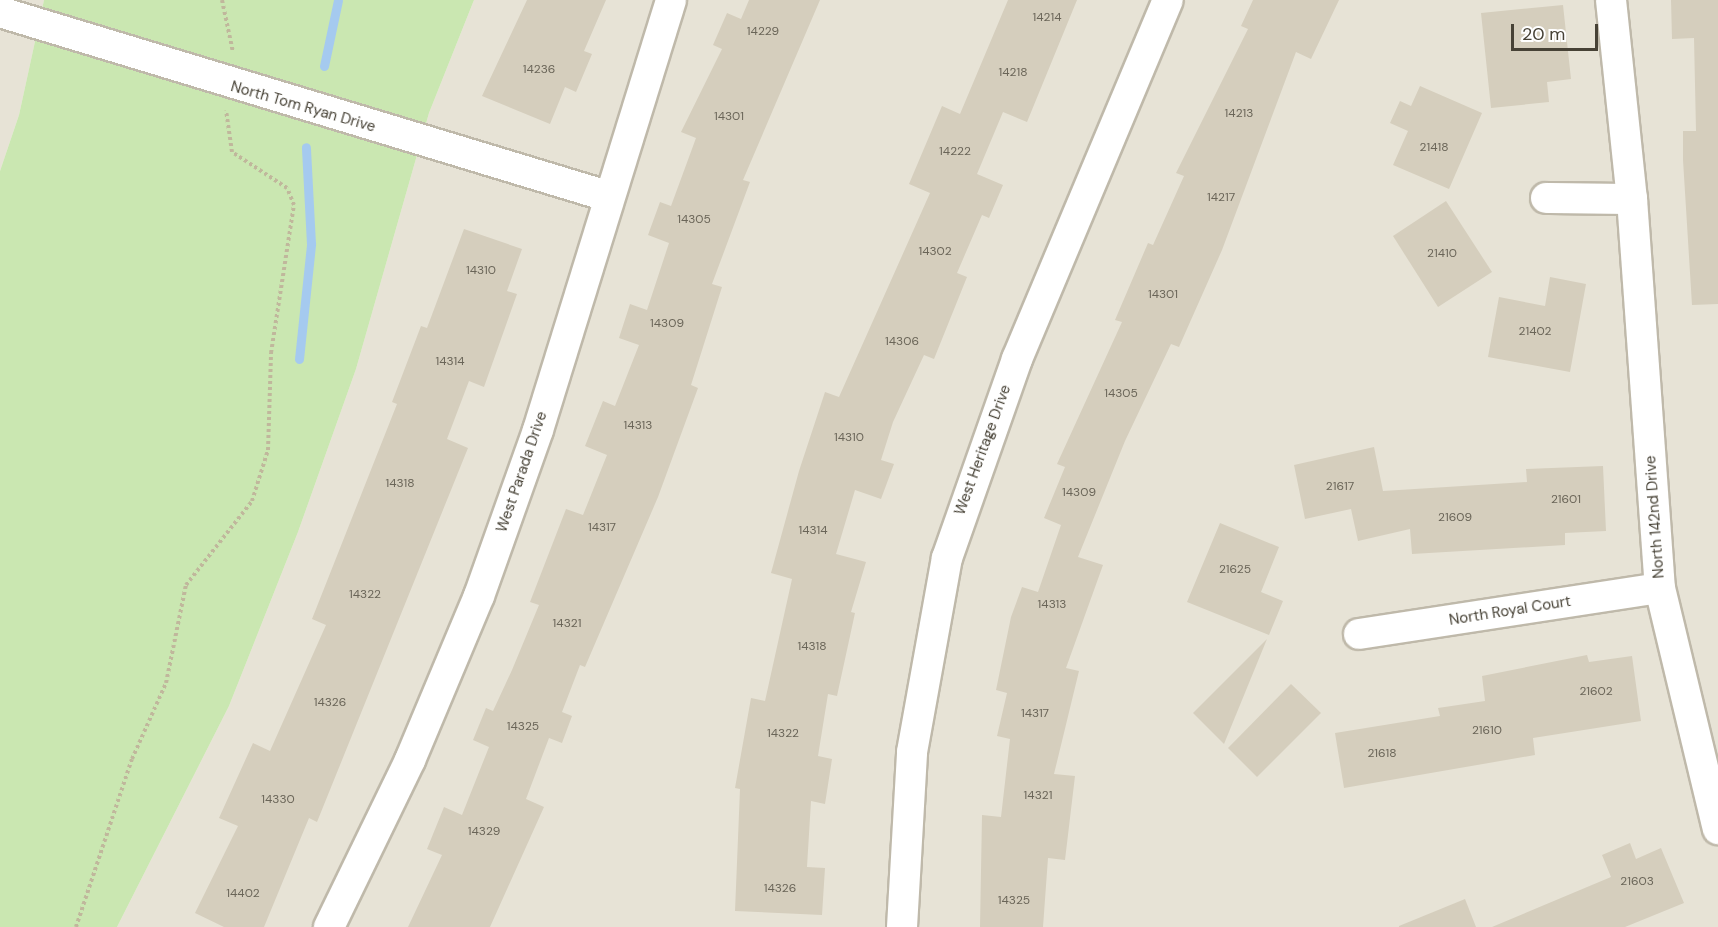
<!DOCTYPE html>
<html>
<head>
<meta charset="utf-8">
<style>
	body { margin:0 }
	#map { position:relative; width:1718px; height:927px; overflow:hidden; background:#f3f1e8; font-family:"DM Sans",sans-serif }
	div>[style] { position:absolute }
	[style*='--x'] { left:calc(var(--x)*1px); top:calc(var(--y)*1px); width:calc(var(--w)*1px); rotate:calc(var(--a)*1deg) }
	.residential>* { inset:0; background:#e7e3d6 }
	.green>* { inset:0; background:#cae7b1 }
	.stream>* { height:9px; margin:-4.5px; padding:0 4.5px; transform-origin:4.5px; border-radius:4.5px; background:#a5caef }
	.building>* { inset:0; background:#d5cebd }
	.path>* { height:4px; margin-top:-2px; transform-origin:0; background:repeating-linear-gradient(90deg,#c0b79c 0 3px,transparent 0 6px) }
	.roads { filter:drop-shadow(2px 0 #bfb9aa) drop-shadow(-2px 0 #bfb9aa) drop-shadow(0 2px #bfb9aa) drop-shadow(0 -2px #bfb9aa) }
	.minor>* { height:30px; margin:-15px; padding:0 15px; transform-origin:15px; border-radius:15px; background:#fff }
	span { translate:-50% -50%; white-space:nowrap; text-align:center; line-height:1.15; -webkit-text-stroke:6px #fff; paint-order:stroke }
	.number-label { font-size:12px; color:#6a6558 }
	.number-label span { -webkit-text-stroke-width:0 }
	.street-label { font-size:15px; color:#474236 }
	.scale { position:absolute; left:1511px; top:24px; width:87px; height:27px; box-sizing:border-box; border:3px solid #474236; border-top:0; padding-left:8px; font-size:18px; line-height:21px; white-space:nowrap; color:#474236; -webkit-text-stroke:4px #fff; paint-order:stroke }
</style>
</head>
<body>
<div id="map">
	<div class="residential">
		<i style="clip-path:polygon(0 0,44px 0,19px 115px,0 171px)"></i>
		<i style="clip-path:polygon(474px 0,1718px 0,1718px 927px,117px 927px,229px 706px,298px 532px,356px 369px,429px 113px)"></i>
	</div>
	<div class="green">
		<i style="clip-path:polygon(44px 0,474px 0,429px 113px,356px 369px,298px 532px,229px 706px,117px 927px,0 927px,0 171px,19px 115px)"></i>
	</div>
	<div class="stream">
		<i style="--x:324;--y:66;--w:67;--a:-78"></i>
		<i style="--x:299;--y:359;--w:116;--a:-84"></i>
		<i style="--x:311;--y:244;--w:97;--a:-93"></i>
	</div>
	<div class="building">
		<i style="clip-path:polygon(527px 0,606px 0,584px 51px,592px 54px,576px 92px,565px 87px,550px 124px,482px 96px)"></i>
		<i style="clip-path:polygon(749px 0,820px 0,743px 180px,750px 182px,712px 284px,722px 287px,691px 385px,698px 388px,658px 497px,585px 667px,580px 665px,562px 712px,572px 716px,562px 743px,549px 738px,526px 799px,544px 807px,490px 927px,408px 927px,442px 855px,427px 849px,444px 807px,462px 815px,489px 747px,473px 740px,486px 708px,493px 711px,512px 670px,539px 605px,530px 602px,566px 509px,583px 515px,607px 455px,585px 446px,603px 401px,615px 406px,639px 345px,619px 338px,630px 304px,647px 310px,669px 243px,648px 235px,660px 202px,671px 206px,696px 138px,681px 132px,722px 49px,713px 45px,727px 13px,741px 19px)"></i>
		<i style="clip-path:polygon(1008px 0,1077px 0,1027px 122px,1003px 112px,977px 174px,1003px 185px,989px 218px,982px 215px,957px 273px,967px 277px,934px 359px,924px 355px,893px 422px,881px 460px,894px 464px,881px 499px,855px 490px,836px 554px,866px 562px,851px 612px,855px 613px,837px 696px,828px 694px,818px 756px,832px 759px,825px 804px,811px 801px,807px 867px,825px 868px,822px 915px,735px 911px,740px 789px,735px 788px,751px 698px,765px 701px,792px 579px,771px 573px,799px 471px,825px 392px,839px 397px,930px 193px,909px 184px,942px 106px,960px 114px)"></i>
		<i style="clip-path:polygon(1253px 0,1339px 0,1311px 59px,1296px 52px,1222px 250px,1179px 347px,1171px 344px,1125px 441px,1078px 557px,1103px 565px,1066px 668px,1079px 671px,1054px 774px,1075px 776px,1065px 860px,1048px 858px,1043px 927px,980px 927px,982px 815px,1001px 817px,1010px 739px,997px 736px,1007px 693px,996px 690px,1011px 617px,1022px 587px,1038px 592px,1061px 525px,1044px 518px,1065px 467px,1057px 464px,1122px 322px,1115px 320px,1148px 243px,1153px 245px,1184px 176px,1176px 173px,1248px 29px,1241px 26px)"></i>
		<i style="clip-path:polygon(1671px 0,1718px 0,1718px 304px,1692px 305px,1683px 160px,1683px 131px,1696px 131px,1694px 38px,1672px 39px)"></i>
		<i style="clip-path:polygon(1563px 5px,1571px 79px,1547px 82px,1549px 102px,1491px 108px,1481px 13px)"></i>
		<i style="clip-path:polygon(1420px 86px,1482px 113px,1449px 189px,1393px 165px,1408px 131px,1390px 123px,1400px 101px,1411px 106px)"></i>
		<i style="clip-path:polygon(1446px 201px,1492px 272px,1438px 307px,1393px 236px)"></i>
		<i style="clip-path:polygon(464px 229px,522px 249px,507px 291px,517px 294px,484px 387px,469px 381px,447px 439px,468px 448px,317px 822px,309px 818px,264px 927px,224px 927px,195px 913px,238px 826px,219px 818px,253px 743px,270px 751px,326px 625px,312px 619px,397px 404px,392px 402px,421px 326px,427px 328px)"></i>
		<i style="clip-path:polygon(1550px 277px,1586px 284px,1570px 372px,1488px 357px,1499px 297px,1545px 306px)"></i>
		<i style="clip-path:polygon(1374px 447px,1383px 491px,1527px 482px,1526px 469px,1603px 466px,1606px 531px,1565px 533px,1565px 545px,1412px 554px,1410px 529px,1358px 541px,1351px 509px,1305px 519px,1294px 465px)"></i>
		<i style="clip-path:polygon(1220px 523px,1279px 547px,1261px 592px,1283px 601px,1269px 635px,1187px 602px)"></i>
		<i style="clip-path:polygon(1267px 639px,1224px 744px,1193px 713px)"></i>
		<i style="clip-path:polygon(1587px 655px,1589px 662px,1632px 656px,1641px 721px,1533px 738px,1535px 755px,1344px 788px,1335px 733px,1440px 716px,1438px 708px,1485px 701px,1482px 676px)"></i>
		<i style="clip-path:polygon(1291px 684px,1321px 713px,1257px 777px,1228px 748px)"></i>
		<i style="clip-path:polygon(1630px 843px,1636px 859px,1661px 848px,1684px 903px,1625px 927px,1492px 927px,1611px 877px,1602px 855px)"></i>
		<i style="clip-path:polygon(1465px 899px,1476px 927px,1399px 927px,1399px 926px)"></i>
	</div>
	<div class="path">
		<i style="--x:222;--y:0;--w:53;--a:78.1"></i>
		<i style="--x:76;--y:927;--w:177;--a:-71.6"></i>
		<i style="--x:132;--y:759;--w:83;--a:-65.9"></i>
		<i style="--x:166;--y:683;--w:100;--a:-78.5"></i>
		<i style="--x:186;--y:585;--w:107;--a:-51.8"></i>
		<i style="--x:252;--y:501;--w:53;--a:-72.6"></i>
		<i style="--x:268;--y:450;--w:97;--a:-88.2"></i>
		<i style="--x:271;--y:353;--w:150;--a:-81.2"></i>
		<i style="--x:294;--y:205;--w:18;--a:-112"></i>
		<i style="--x:287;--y:188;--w:66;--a:-146.8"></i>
		<i style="--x:232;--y:152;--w:42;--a:-98.1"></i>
	</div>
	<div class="roads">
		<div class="minor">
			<i style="--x:1611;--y:0;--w:200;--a:84"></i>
			<i style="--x:1632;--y:199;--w:390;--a:85.9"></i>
			<i style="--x:1660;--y:588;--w:248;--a:76.5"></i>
			<i style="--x:0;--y:12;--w:634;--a:16.86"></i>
			<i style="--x:1546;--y:198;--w:86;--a:0.7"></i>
			<i style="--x:1359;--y:634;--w:304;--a:-8.7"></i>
			<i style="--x:329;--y:927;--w:186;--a:-64.1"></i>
			<i style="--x:410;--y:760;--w:178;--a:-67.2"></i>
			<i style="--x:479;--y:596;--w:176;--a:-70.4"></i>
			<i style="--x:538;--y:430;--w:450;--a:-72.8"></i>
			<i style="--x:902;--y:927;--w:175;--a:-86.7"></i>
			<i style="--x:912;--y:752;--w:197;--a:-79.8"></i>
			<i style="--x:947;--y:558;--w:211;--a:-70.6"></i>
			<i style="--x:1017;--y:359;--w:389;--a:-67.2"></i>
		</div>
	</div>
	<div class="number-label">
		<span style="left:1047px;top:18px">14214</span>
		<span style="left:763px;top:32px">14229</span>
		<span style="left:539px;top:70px">14236</span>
		<span style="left:1013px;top:73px">14218</span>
		<span style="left:1239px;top:114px">14213</span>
		<span style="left:729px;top:117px">14301</span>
		<span style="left:1434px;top:148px">21418</span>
		<span style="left:955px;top:152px">14222</span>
		<span style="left:1221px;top:198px">14217</span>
		<span style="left:694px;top:220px">14305</span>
		<span style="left:935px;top:252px">14302</span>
		<span style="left:1442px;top:254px">21410</span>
		<span style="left:481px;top:271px">14310</span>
		<span style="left:1163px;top:295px">14301</span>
		<span style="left:667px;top:324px">14309</span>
		<span style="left:1535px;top:332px">21402</span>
		<span style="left:902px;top:342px">14306</span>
		<span style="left:450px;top:362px">14314</span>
		<span style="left:1121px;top:394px">14305</span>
		<span style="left:638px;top:426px">14313</span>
		<span style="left:849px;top:438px">14310</span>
		<span style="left:400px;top:484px">14318</span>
		<span style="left:1340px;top:487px">21617</span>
		<span style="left:1079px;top:493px">14309</span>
		<span style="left:1566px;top:500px">21601</span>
		<span style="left:1455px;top:518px">21609</span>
		<span style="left:602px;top:528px">14317</span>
		<span style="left:813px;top:531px">14314</span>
		<span style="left:1235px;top:570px">21625</span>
		<span style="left:365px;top:595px">14322</span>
		<span style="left:1052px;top:605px">14313</span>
		<span style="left:567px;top:624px">14321</span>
		<span style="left:812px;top:647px">14318</span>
		<span style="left:1596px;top:692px">21602</span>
		<span style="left:330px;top:703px">14326</span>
		<span style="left:1035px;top:714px">14317</span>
		<span style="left:523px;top:727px">14325</span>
		<span style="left:1487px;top:731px">21610</span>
		<span style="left:783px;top:734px">14322</span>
		<span style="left:1382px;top:754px">21618</span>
		<span style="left:1038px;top:796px">14321</span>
		<span style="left:278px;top:800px">14330</span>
		<span style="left:484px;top:832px">14329</span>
		<span style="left:1637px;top:882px">21603</span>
		<span style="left:780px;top:889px">14326</span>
		<span style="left:243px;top:894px">14402</span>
		<span style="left:1014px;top:901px">14325</span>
	</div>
	<div class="street-label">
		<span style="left:303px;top:107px;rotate:16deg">North Tom Ryan Drive</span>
		<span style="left:983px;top:450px;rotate:-70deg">West Heritage Drive</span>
		<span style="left:522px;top:472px;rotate:-71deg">West Parada Drive</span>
		<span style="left:1655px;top:517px;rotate:-94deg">North 142nd Drive</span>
		<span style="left:1510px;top:611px;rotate:-9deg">North Royal Court</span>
	</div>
	<div class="scale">20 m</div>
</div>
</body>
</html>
